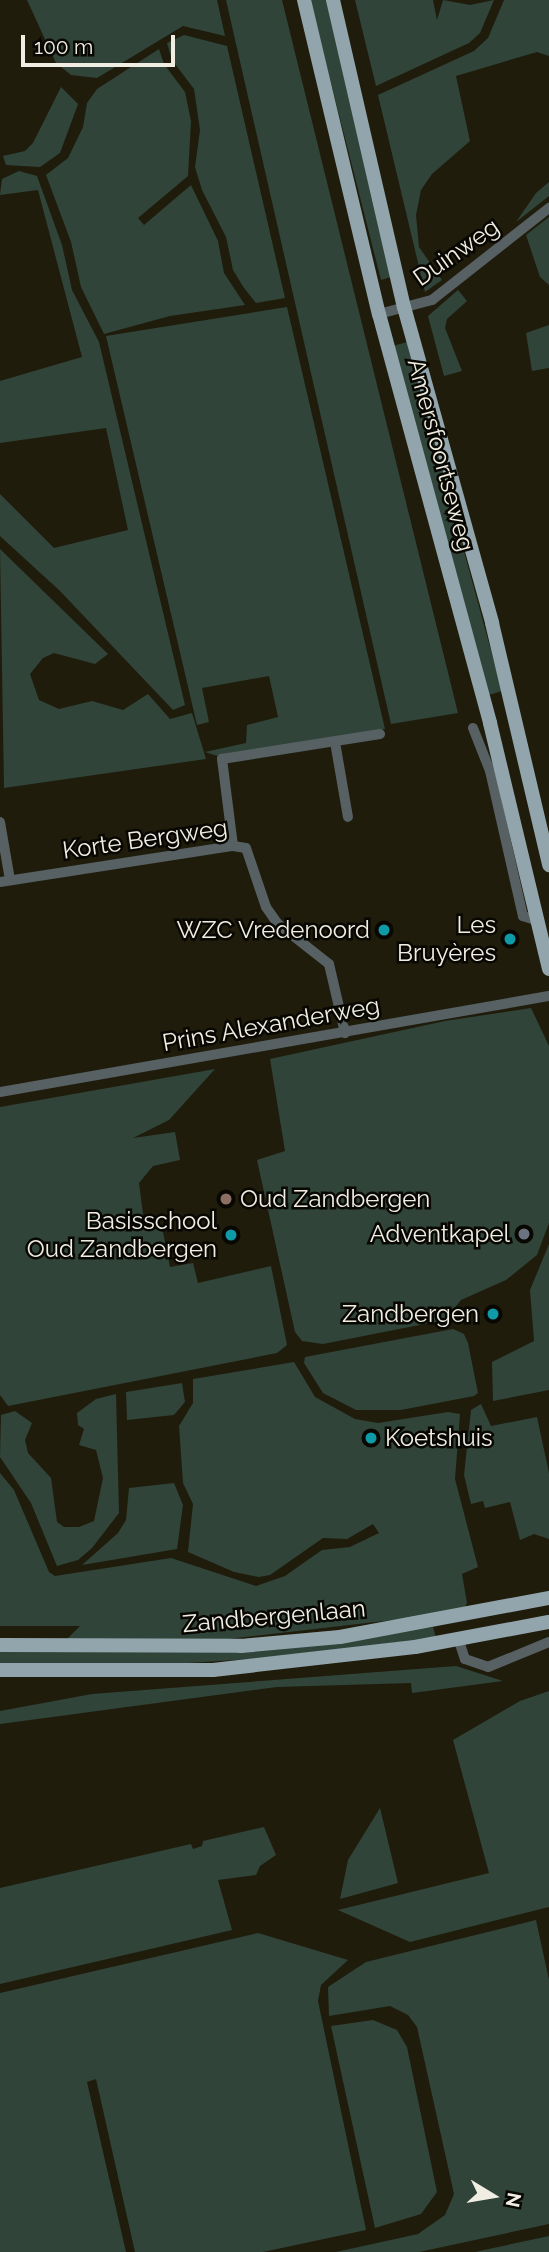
<!DOCTYPE html>
<html>
<head>
<meta charset="utf-8">
<style>
	body { margin:0 }
	#map { position:relative; width:549px; height:2252px; overflow:hidden; background:#1f1c0c; font-family:Raleway,sans-serif }
	div>[style] { position:absolute }
	[style*='--x'] { left:calc(var(--x)*1px); top:calc(var(--y)*1px); width:calc(var(--w)*1px); rotate:calc(var(--a)*1deg) }
	.green>* { inset:0; background:#304439 }
	.minor>* { height:10px; margin:-5px; padding:0 5px; transform-origin:5px; border-radius:5px; background:#576063 }
	.major>* { height:14px; margin:-7px; padding:0 7px; transform-origin:7px; border-radius:7px; background:#92a5ac }
	.dots>* { width:19px; height:19px; translate:-50% -50%; box-sizing:border-box; border:4px solid #080702; border-radius:50% }
	span { translate:-50% -50%; white-space:nowrap; text-align:center; line-height:1.15; -webkit-text-stroke:5px #080702; paint-order:stroke }
	.street-label { font-size:24px; color:#f0eee3 }
	.poi-label { font-size:24px; color:#f0eee3 }
	.right { translate:-100% -50%; text-align:right }
	.left { translate:0 -50%; text-align:left }
	.north { position:absolute; left:458px; top:2161px; width:70px; height:70px; -webkit-text-stroke:5px #080702; paint-order:stroke; rotate:101deg; font-size:19px; font-weight:700; line-height:28px; text-align:center; color:#f0eee3 }
	.north::after { content:''; display:block; margin:auto; width:24px; height:32px; background:#f0eee3; clip-path:polygon(50% 0,100% 100%,50% 72%,0 100%) }
	.scale { position:absolute; left:21px; top:35px; width:154px; height:32px; box-sizing:border-box; border:4px solid #f0eee3; border-top:0; padding-left:9px; font-size:21px; line-height:24px; white-space:nowrap; color:#f0eee3; -webkit-text-stroke:5px #080702; paint-order:stroke }
</style>
</head>
<body>
<div id="map">
	<div class="green">
		<i style="clip-path:polygon(27px 0,217px 0,225px 36px,183px 26px,97px 78px,71px 75px,56px 63px)"></i>
		<i style="clip-path:polygon(226px 0,282px 0,458px 713px,391px 724px)"></i>
		<i style="clip-path:polygon(310px 0,327px 0,391px 277px,381px 280px)"></i>
		<i style="clip-path:polygon(355px 0,433px 0,437px 20px,443px 0,470px 5px,494px 0,480px 33px,469px 43px,376px 86px)"></i>
		<i style="clip-path:polygon(504px 0,549px 0,549px 56px,537px 52px,456px 76px,470px 141px,432px 174px,421px 190px,416px 215px,419px 247px,442px 280px,425px 292px,378px 95px,474px 51px,488px 38px)"></i>
		<i style="clip-path:polygon(184px 35px,227px 46px,285px 298px,256px 303px,244px 288px,233px 270px,226px 237px,202px 190px,195px 167px,200px 130px,194px 89px,172px 60px,167px 43px)"></i>
		<i style="clip-path:polygon(159px 49px,164px 64px,185px 92px,191px 121px,188px 176px,138px 218px,144px 225px,191px 185px,218px 241px,224px 273px,245px 305px,170px 316px,104px 334px,81px 287px,71px 242px,46px 175px,68px 158px,83px 127px,87px 103px,97px 89px)"></i>
		<i style="clip-path:polygon(61px 87px,78px 104px,60px 153px,40px 167px,6px 165px,3px 156px,25px 151px,33px 143px)"></i>
		<i style="clip-path:polygon(19px 171px,37px 176px,62px 245px,72px 290px,99px 342px,185px 705px,173px 710px,60px 591px,0 536px,0 494px,54px 548px,128px 530px,106px 428px,0 443px,0 381px,82px 357px,38px 190px,0 195px,2px 179px)"></i>
		<i style="clip-path:polygon(549px 182px,549px 196px,516px 222px,536px 193px)"></i>
		<i style="clip-path:polygon(549px 217px,549px 285px,540px 277px,526px 235px)"></i>
		<i style="clip-path:polygon(458px 290px,467px 301px,447px 319px,445px 328px,462px 371px,444px 376px,428px 316px)"></i>
		<i style="clip-path:polygon(287px 307px,385px 729px,227px 759px,205px 752px,246px 743px,247px 725px,278px 717px,269px 676px,202px 688px,209px 722px,197px 725px,106px 336px)"></i>
		<i style="clip-path:polygon(549px 325px,549px 368px,532px 371px,526px 333px)"></i>
		<i style="clip-path:polygon(407px 342px,502px 691px,489px 695px,393px 346px)"></i>
		<i style="clip-path:polygon(0 549px,108px 654px,95px 664px,54px 653px,43px 658px,30px 674px,39px 700px,59px 709px,92px 701px,123px 710px,148px 694px,170px 719px,192px 713px,206px 759px,4px 788px)"></i>
		<i style="clip-path:polygon(531px 1008px,549px 1046px,549px 1223px,537px 1255px,506px 1280px,461px 1300px,445px 1320px,323px 1344px,302px 1341px,295px 1332px,257px 1160px,285px 1151px,270px 1059px,445px 1021px)"></i>
		<i style="clip-path:polygon(215px 1069px,169px 1120px,133px 1138px,175px 1132px,180px 1160px,153px 1166px,139px 1183px,144px 1222px,163px 1232px,170px 1267px,193px 1263px,198px 1283px,271px 1266px,287px 1345px,277px 1353px,8px 1406px,0 1395px,0 1107px)"></i>
		<i style="clip-path:polygon(549px 1244px,549px 1390px,493px 1401px,492px 1362px,534px 1341px,530px 1290px)"></i>
		<i style="clip-path:polygon(453px 1329px,464px 1334px,468px 1343px,478px 1393px,474px 1396px,401px 1410px,356px 1410px,323px 1393px,304px 1363px,305px 1357px)"></i>
		<i style="clip-path:polygon(294px 1362px,315px 1397px,355px 1419px,378px 1423px,448px 1412px,460px 1414px,455px 1479px,478px 1567px,462px 1574px,467px 1603px,462px 1612px,211px 1641px,66px 1640px,80px 1626px,0 1626px,0 1473px,14px 1490px,49px 1572px,55px 1576px,171px 1558px,256px 1586px,285px 1576px,322px 1550px,350px 1547px,379px 1533px,373px 1524px,347px 1539px,323px 1538px,270px 1575px,259px 1577px,234px 1572px,188px 1552px,193px 1504px,183px 1483px,179px 1426px,193px 1403px,193px 1379px)"></i>
		<i style="clip-path:polygon(182px 1383px,185px 1402px,174px 1415px,127px 1420px,126px 1392px)"></i>
		<i style="clip-path:polygon(116px 1394px,119px 1513px,92px 1548px,78px 1560px,57px 1566px,31px 1503px,0 1457px,1px 1415px,15px 1411px,32px 1423px,25px 1440px,28px 1453px,51px 1478px,57px 1522px,64px 1527px,79px 1527px,94px 1521px,103px 1478px,96px 1450px,79px 1445px,84px 1429px,78px 1425px,77px 1413px,96px 1399px)"></i>
		<i style="clip-path:polygon(481px 1404px,491px 1426px,537px 1417px,549px 1473px,549px 1539px,534px 1534px,520px 1540px,510px 1502px,485px 1508px,483px 1501px,471px 1504px,464px 1475px,471px 1410px)"></i>
		<i style="clip-path:polygon(174px 1483px,183px 1505px,177px 1549px,82px 1565px,118px 1533px,126px 1520px,129px 1488px)"></i>
		<i style="clip-path:polygon(433px 1627px,436px 1638px,252px 1659px,124px 1667px,0 1667px,0 1651px,308px 1643px)"></i>
		<i style="clip-path:polygon(456px 1666px,503px 1681px,412px 1693px,411px 1683px,277px 1687px,0 1724px,0 1711px,92px 1694px)"></i>
		<i style="clip-path:polygon(549px 1691px,549px 1907px,410px 1942px,338px 1910px,489px 1873px,453px 1740px,520px 1701px)"></i>
		<i style="clip-path:polygon(380px 1808px,398px 1883px,340px 1899px,348px 1860px)"></i>
		<i style="clip-path:polygon(264px 1827px,276px 1855px,260px 1866px,256px 1875px,218px 1880px,232px 1930px,0 1984px,0 1888px,191px 1844px,193px 1849px,202px 1846px,203px 1841px)"></i>
		<i style="clip-path:polygon(536px 1920px,549px 1980px,549px 2224px,419px 2252px,336px 2252px,418px 2234px,445px 2215px,454px 2194px,417px 2027px,408px 2015px,390px 2006px,329px 2016px,328px 1987px,366px 1962px)"></i>
		<i style="clip-path:polygon(258px 1933px,348px 1960px,321px 1985px,318px 2001px,366px 2230px,263px 2252px,135px 2252px,96px 2079px,87px 2082px,126px 2252px,0 2252px,0 1993px)"></i>
		<i style="clip-path:polygon(373px 2020px,397px 2030px,407px 2047px,437px 2192px,421px 2214px,375px 2228px,331px 2026px)"></i>
		<i style="clip-path:polygon(549px 2236px,549px 2252px,475px 2252px,484px 2250px)"></i>
	</div>
	<div class="minor">
		<i style="--x:379;--y:314;--w:55;--a:-14.8"></i>
		<i style="--x:432;--y:300;--w:149;--a:-38.2"></i>
		<i style="--x:473;--y:728;--w:46;--a:68.4"></i>
		<i style="--x:490;--y:771;--w:149;--a:77.2"></i>
		<i style="--x:523;--y:916;--w:16;--a:18"></i>
		<i style="--x:335;--y:742;--w:76;--a:80.2"></i>
		<i style="--x:0;--y:822;--w:59;--a:80.2"></i>
		<i style="--x:233;--y:846;--w:88;--a:-97.2"></i>
		<i style="--x:222;--y:759;--w:160;--a:-9"></i>
		<i style="--x:0;--y:882;--w:236;--a:-8.8"></i>
		<i style="--x:233;--y:846;--w:13;--a:9"></i>
		<i style="--x:246;--y:848;--w:62;--a:71.3"></i>
		<i style="--x:266;--y:907;--w:19;--a:55"></i>
		<i style="--x:277;--y:923;--w:66;--a:38.3"></i>
		<i style="--x:329;--y:964;--w:71;--a:76.9"></i>
		<i style="--x:0;--y:1092;--w:557;--a:-9.92"></i>
		<i style="--x:459;--y:1641;--w:19;--a:72"></i>
		<i style="--x:465;--y:1659;--w:24;--a:19"></i>
		<i style="--x:488;--y:1667;--w:66;--a:-22.3"></i>
	</div>
	<div class="major">
		<i style="--x:304;--y:0;--w:323;--a:76.6"></i>
		<i style="--x:379;--y:314;--w:424;--a:74.8"></i>
		<i style="--x:490;--y:723;--w:253;--a:76.5"></i>
		<i style="--x:333;--y:0;--w:315;--a:77"></i>
		<i style="--x:404;--y:307;--w:328;--a:74.4"></i>
		<i style="--x:492;--y:623;--w:249;--a:76.7"></i>
		<i style="--x:0;--y:1645;--w:241;--a:0.2"></i>
		<i style="--x:241;--y:1646;--w:99;--a:-5.2"></i>
		<i style="--x:340;--y:1637;--w:213;--a:-10.6"></i>
		<i style="--x:0;--y:1670;--w:213;--a:0"></i>
		<i style="--x:213;--y:1670;--w:203;--a:-6.5"></i>
		<i style="--x:415;--y:1647;--w:136;--a:-10.6"></i>
	</div>
	<div class="dots">
		<i style="left:384px;top:930px;background:#0f9aa8"></i>
		<i style="left:510px;top:939px;background:#0f9aa8"></i>
		<i style="left:226px;top:1199px;background:#8d6e63"></i>
		<i style="left:524px;top:1234px;background:#6b7280"></i>
		<i style="left:231px;top:1235px;background:#0f9aa8"></i>
		<i style="left:493px;top:1314px;background:#0f9aa8"></i>
		<i style="left:371px;top:1438px;background:#0f9aa8"></i>
	</div>
	<div class="street-label">
		<span style="left:456px;top:252px;rotate:-35deg">Duinweg</span>
		<span style="left:441px;top:455px;rotate:75deg">Amersfoortseweg</span>
		<span style="left:145px;top:839px;rotate:-8deg">Korte Bergweg</span>
		<span style="left:271px;top:1024px;rotate:-10deg">Prins Alexanderweg</span>
		<span style="left:274px;top:1616px;rotate:-5deg">Zandbergenlaan</span>
	</div>
	<div class="poi-label">
		<span class="right" style="left:496px;top:939px">Les<br>Bruyères</span>
		<span class="right" style="left:370px;top:930px">WZC Vredenoord</span>
		<span class="left" style="left:240px;top:1199px">Oud Zandbergen</span>
		<span class="right" style="left:217px;top:1235px">Basisschool<br>Oud Zandbergen</span>
		<span class="right" style="left:510px;top:1234px">Adventkapel</span>
		<span class="right" style="left:479px;top:1314px">Zandbergen</span>
		<span class="left" style="left:385px;top:1438px">Koetshuis</span>
	</div>
	<div class="north">N</div>
	<div class="scale">100 m</div>
</div>
</body>
</html>
